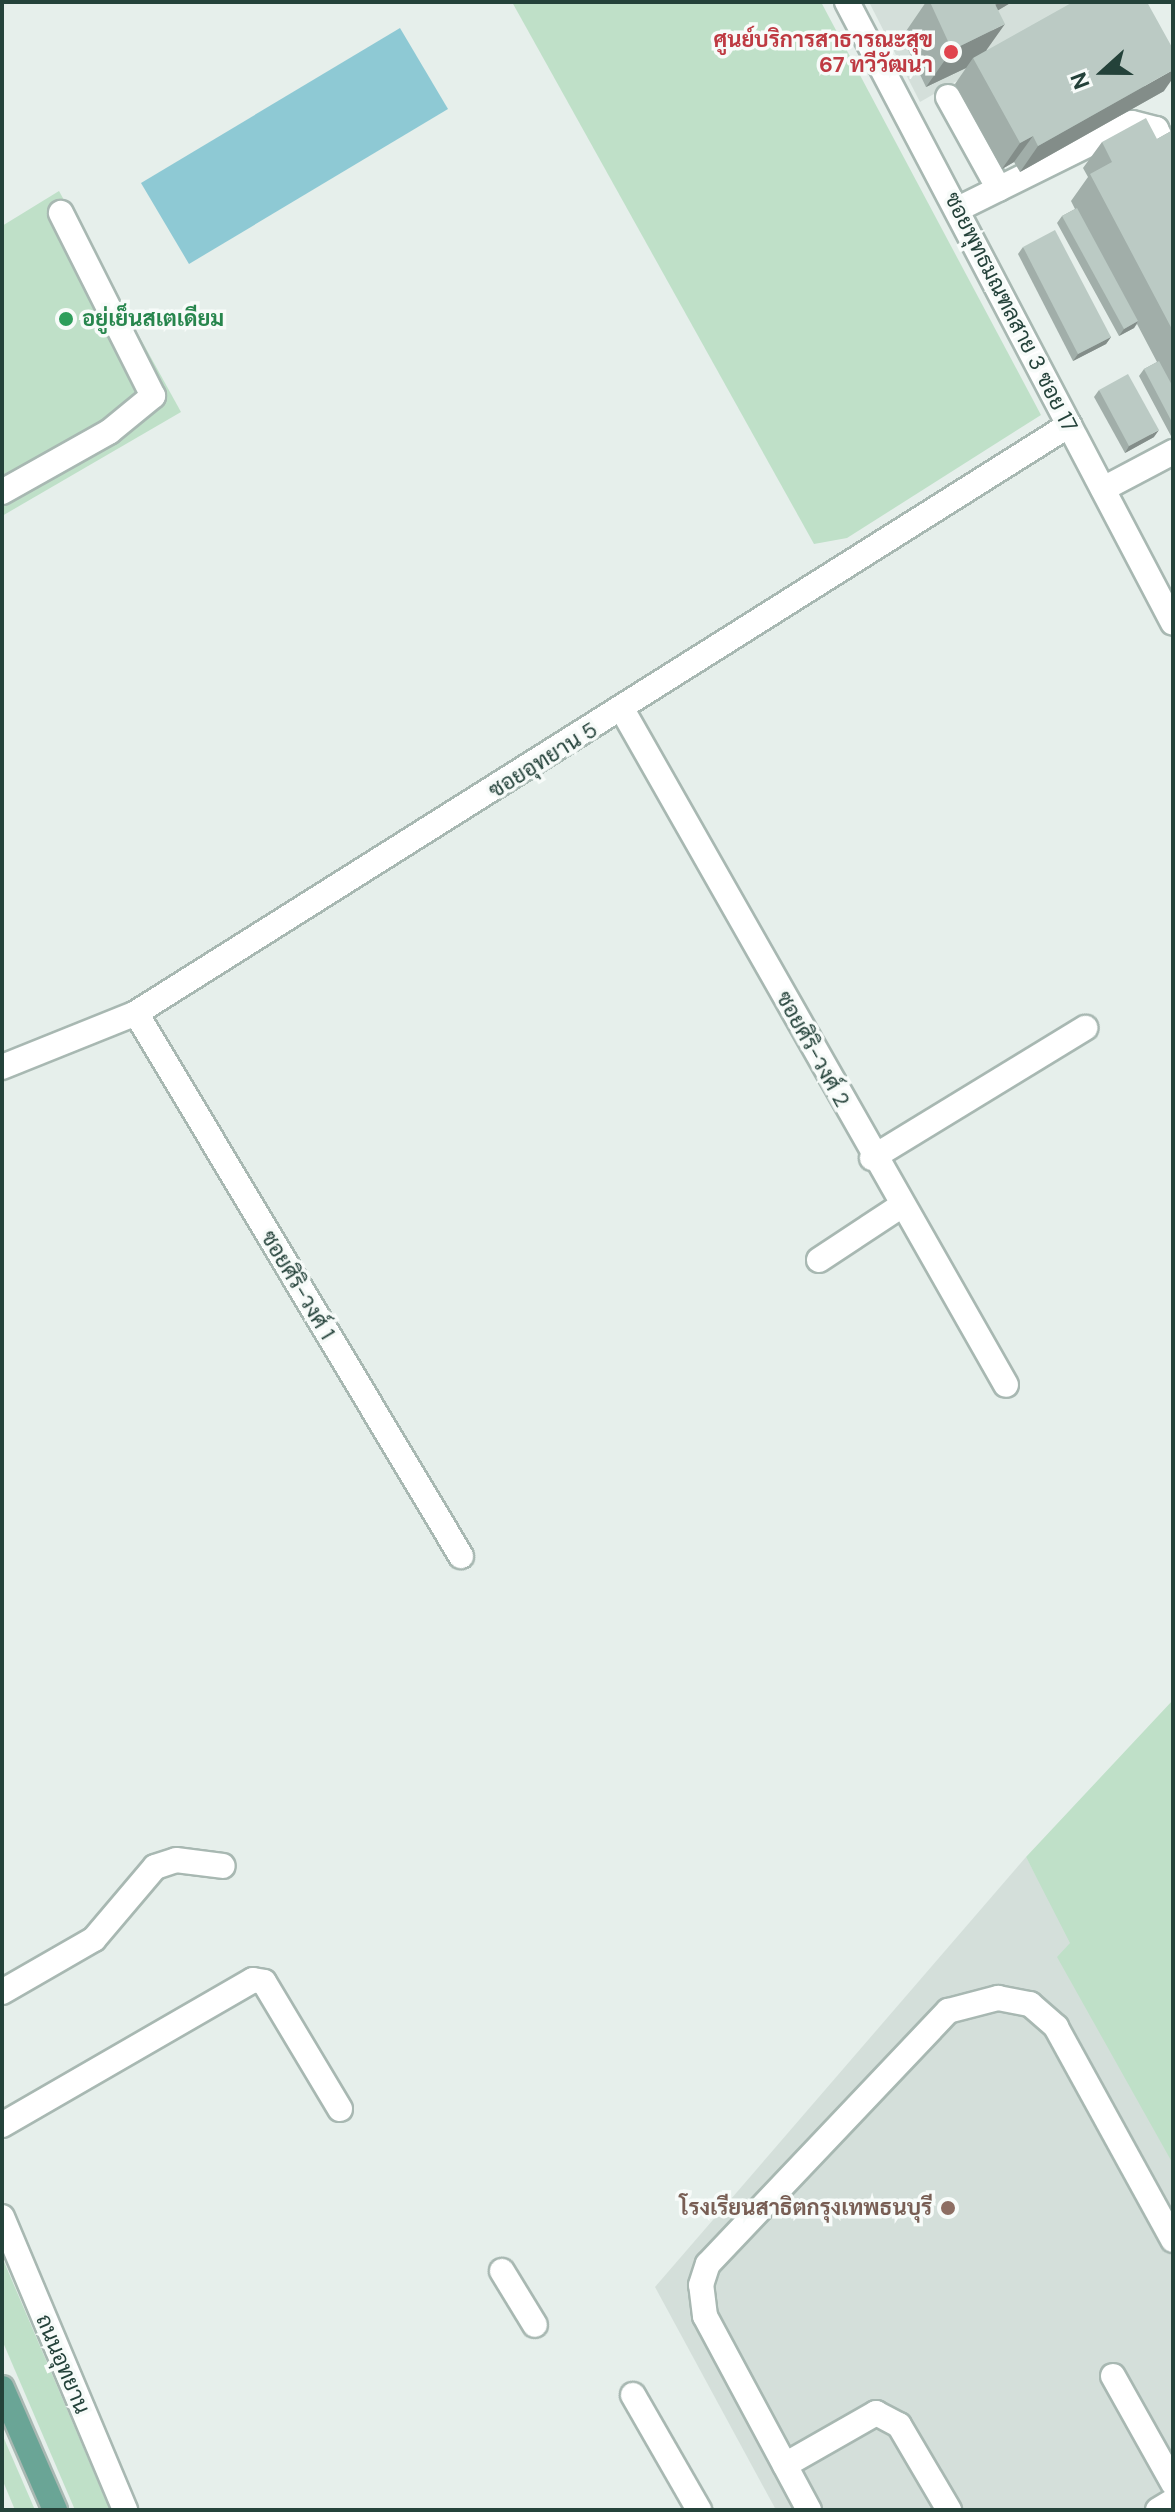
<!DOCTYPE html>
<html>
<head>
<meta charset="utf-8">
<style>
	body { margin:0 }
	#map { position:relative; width:1175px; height:2512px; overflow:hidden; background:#e6efeb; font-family:"DM Sans",Sarabun,sans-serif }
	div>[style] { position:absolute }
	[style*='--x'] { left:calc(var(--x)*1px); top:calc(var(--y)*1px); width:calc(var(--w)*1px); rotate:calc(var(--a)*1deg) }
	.built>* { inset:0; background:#d4dfda }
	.green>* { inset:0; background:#bfe0c8 }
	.water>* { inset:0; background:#8ec9d4 }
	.roads { filter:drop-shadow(2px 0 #a8b8b2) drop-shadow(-2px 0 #a8b8b2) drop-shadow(0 2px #a8b8b2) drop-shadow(0 -2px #a8b8b2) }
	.minor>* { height:24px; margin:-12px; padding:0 12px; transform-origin:12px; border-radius:12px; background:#fff }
	.major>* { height:24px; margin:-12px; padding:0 12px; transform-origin:12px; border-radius:12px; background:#6aa596 }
	.wall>* { inset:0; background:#a1aea9 }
	.shaded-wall>* { inset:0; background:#838d89 }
	.building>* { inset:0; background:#bbcac4 }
	.dots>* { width:22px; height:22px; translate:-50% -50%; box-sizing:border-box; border:4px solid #f7fbf9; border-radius:50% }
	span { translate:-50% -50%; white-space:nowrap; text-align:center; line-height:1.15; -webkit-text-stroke:7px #f7fbf9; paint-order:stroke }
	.health-label { font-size:22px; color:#be3a42; font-weight:700 }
	.right { translate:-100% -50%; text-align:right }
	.street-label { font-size:22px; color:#24423a }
	.leisure-label { font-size:22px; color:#27864d; font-weight:700 }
	.left { translate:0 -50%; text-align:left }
	.education-label { font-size:22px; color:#785e54; font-weight:700 }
	.frame { position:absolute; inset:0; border:4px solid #24423a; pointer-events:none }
	.north { position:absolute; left:1063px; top:32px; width:80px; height:80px; -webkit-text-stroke:6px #f7fbf9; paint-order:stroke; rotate:249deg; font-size:22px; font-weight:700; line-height:32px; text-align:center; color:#24423a }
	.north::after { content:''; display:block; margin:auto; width:28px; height:36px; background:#24423a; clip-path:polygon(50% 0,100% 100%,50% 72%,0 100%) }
</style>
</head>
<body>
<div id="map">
	<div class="built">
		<i style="clip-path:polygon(869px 2px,1094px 2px,920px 102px)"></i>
		<i style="clip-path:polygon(1026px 1857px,1173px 2129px,1173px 2510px,776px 2510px,655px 2287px)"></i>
	</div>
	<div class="green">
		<i style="clip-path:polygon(512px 2px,821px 2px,1041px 415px,847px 538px,814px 544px)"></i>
		<i style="clip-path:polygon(59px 191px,181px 412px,2px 516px,2px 226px)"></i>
		<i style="clip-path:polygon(1173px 1700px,1173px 2164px,1057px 1957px,1070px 1943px,1026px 1857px)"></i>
		<i style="clip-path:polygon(2px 2257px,110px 2510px,75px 2510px,2px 2340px)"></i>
		<i style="clip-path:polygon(2px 2434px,35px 2510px,15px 2510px,2px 2479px)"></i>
	</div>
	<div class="water">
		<i style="clip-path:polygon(400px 28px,448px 109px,189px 264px,141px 183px)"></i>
	</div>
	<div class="roads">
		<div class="minor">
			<i style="--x:847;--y:2;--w:701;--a:62.3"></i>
			<i style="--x:948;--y:97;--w:105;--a:61"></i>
			<i style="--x:958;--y:209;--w:194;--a:-26.3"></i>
			<i style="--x:1132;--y:123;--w:25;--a:14"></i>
			<i style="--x:1156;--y:129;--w:38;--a:63"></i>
			<i style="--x:1103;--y:489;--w:79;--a:-27.9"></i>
			<i style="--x:2;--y:492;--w:123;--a:-29.3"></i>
			<i style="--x:109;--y:432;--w:57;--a:-39.3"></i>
			<i style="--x:153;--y:396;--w:205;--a:-116.7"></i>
			<i style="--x:623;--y:711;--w:775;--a:60.39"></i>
			<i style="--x:136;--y:1013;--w:633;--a:59.1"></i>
			<i style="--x:2;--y:1067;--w:144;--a:-21.9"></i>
			<i style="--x:136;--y:1013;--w:1103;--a:-32.22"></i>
			<i style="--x:872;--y:1158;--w:250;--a:-31.4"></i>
			<i style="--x:819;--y:1260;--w:98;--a:-33.4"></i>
			<i style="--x:2;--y:1992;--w:106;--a:-29.9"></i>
			<i style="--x:94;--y:1939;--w:94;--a:-49.7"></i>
			<i style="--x:155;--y:1867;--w:22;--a:-18"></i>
			<i style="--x:176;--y:1860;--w:47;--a:7.3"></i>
			<i style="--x:2;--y:2125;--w:290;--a:-30"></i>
			<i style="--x:253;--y:1980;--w:11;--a:10"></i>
			<i style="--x:264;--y:1982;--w:148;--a:59.1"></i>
			<i style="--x:2;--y:2217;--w:318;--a:67.2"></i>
			<i style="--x:502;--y:2271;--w:63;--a:58.6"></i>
			<i style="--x:1113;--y:2376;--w:123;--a:60.7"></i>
			<i style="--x:633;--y:2395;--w:133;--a:60.1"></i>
			<i style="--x:785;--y:2465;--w:105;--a:-29.7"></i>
			<i style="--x:876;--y:2413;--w:26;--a:28"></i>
			<i style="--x:899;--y:2425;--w:99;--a:59.5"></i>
			<i style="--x:809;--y:2510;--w:220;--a:-118.2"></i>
			<i style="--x:705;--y:2316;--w:31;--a:-97"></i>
			<i style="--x:701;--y:2285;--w:22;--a:-72"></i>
			<i style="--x:708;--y:2264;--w:349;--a:-46.5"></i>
			<i style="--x:948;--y:2011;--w:52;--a:-14.6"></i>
			<i style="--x:998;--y:1998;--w:33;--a:11"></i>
			<i style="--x:1030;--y:2004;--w:35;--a:41"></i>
			<i style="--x:1056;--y:2027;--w:243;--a:61.2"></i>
			<i style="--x:1158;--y:2510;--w:17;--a:-31"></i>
		</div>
		<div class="major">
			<i style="--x:2;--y:2388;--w:133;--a:66.5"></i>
		</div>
	</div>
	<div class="wall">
		<i style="clip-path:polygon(926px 2px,1012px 2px,998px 10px,986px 50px,1164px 91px,1020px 172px,1014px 162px,1002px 169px,955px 84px,966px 68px,926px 87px,902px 37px)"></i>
		<i style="clip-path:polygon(1173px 130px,1173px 435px,1171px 436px,1139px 376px,1144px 369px,1157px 362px,1137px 324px,1134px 328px,1119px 336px,1057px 223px,1062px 216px,1075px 209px,1071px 201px,1088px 177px,1083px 168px,1102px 142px,1157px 139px)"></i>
		<i style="clip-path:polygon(1023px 247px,1111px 337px,1106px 344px,1073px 361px,1018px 254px)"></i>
		<i style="clip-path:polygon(1099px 390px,1154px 437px,1125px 453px,1094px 397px)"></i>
	</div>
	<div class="shaded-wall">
		<i style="clip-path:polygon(998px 2px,1012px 2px,987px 17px)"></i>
		<i style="clip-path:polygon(1005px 24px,978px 62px,973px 58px,966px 68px,926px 87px,952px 50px)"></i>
		<i style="clip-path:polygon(1173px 70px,1173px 78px,1164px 91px,1020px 172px,1038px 146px)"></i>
		<i style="clip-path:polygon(1033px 136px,1014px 162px,1002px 169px,1020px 143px)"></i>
		<i style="clip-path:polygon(1138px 321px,1134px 328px,1119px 336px,1124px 329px)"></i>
		<i style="clip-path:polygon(1111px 337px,1106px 344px,1073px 361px,1078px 354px)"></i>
		<i style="clip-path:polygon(1159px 430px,1154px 437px,1125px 453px,1129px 446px)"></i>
	</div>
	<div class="building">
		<i style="clip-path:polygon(930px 2px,994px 2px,1005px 24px,952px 50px)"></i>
		<i style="clip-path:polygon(1073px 2px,1147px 2px,1173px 49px,1173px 70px,1038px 146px,1033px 136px,1020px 143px,973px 58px)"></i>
		<i style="clip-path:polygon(1146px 118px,1157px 139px,1173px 130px,1173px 331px,1090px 174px,1112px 162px,1102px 142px)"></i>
		<i style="clip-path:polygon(1077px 208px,1138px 321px,1124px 329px,1062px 216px)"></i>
		<i style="clip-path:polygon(1055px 230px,1111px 337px,1078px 354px,1023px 247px)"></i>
		<i style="clip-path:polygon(1159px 361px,1173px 387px,1173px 424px,1144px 369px)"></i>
		<i style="clip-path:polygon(1128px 374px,1159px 430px,1129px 446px,1099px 390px)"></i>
	</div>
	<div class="dots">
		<i style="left:951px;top:52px;background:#e0444e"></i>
		<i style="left:66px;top:319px;background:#2e9e5b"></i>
		<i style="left:948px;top:2208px;background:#8d6e63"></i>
	</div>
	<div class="health-label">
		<span class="right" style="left:933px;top:52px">ศูนย์บริการสาธารณะสุข<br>67 ทวีวัฒนา</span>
	</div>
	<div class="street-label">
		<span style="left:1011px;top:312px;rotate:63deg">ซอยพุทธมณฑลสาย 3 ซอย 17</span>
		<span style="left:543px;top:760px;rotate:-32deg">ซอยอุทยาน 5</span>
		<span style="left:813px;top:1049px;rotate:61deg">ซอยศิริ-วงศ์ 2</span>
		<span style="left:298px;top:1285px;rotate:59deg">ซอยศิริ-วงศ์ 1</span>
		<span style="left:63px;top:2364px;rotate:67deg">ถนนอุทยาน</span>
	</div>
	<div class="leisure-label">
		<span class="left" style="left:82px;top:319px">อยู่เย็นสเตเดียม</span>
	</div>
	<div class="education-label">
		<span class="right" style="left:932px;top:2208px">โรงเรียนสาธิตกรุงเทพธนบุรี</span>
	</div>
	<div class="frame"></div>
	<div class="north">N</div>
</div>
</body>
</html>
